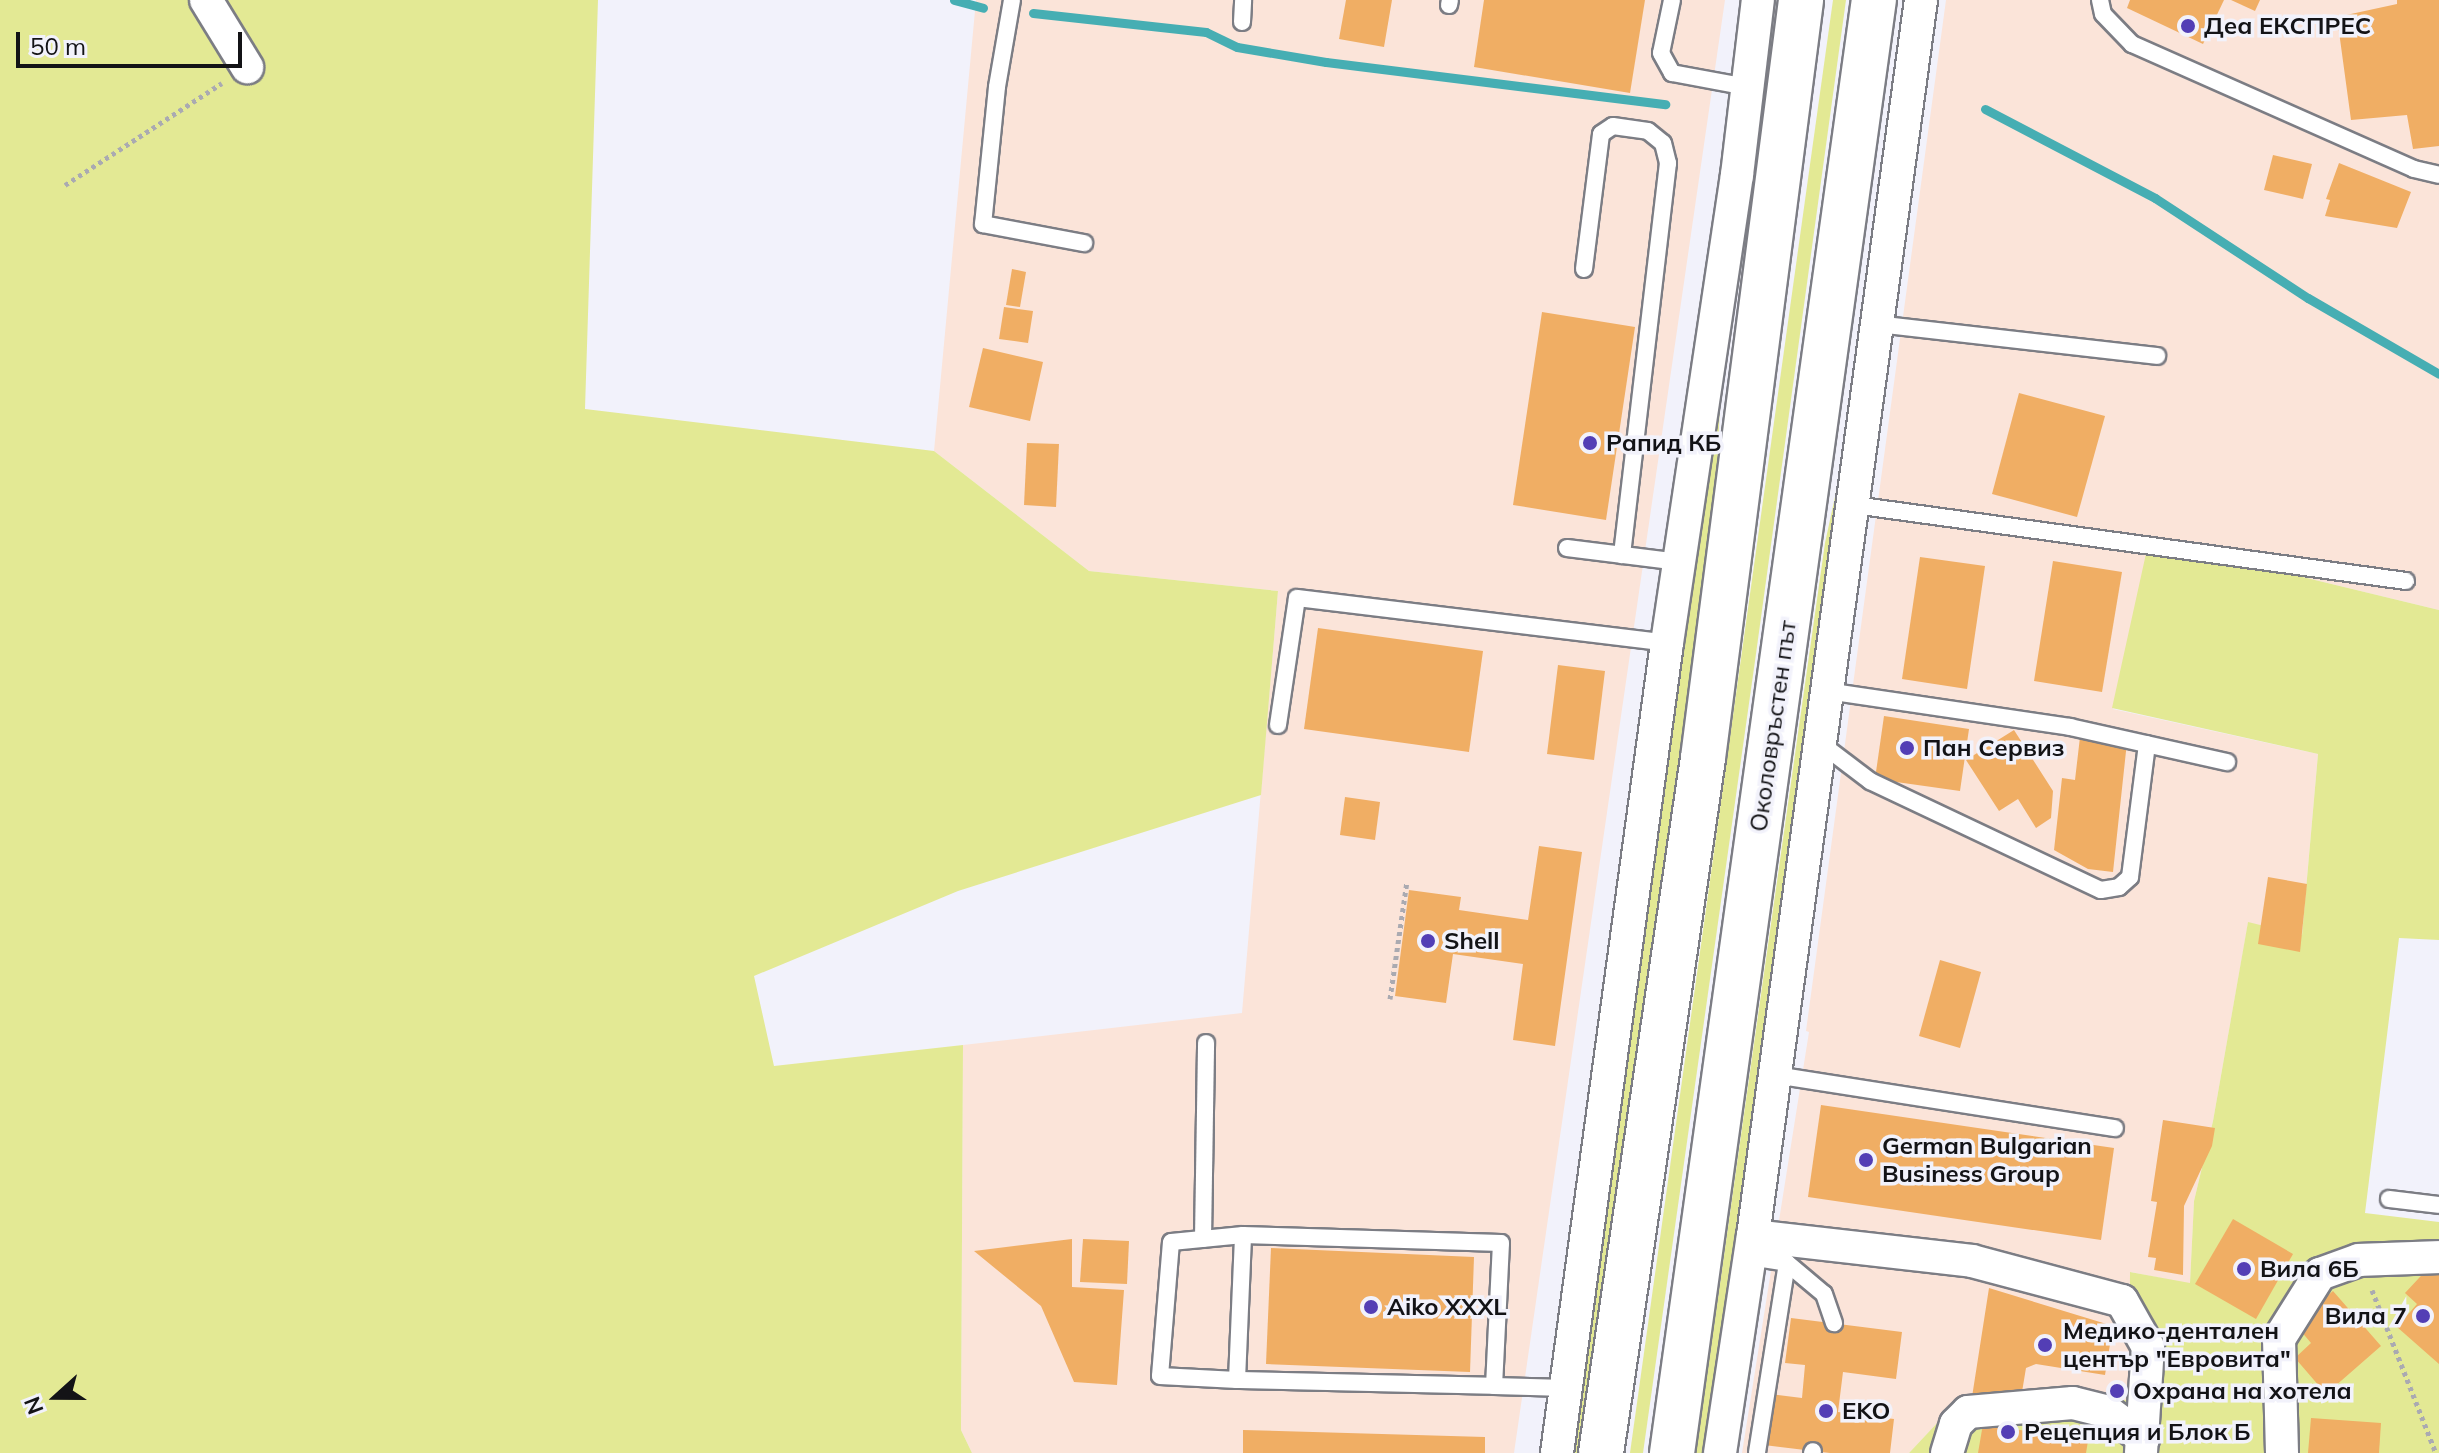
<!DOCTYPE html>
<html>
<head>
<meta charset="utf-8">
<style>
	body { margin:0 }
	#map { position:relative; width:2439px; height:1453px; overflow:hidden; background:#f2f2fb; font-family:Mulish,sans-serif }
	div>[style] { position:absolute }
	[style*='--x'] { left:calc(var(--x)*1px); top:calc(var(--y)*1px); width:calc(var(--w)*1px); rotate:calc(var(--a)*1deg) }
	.commercial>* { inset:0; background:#fbe4d9 }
	.green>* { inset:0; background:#e3e994 }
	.stream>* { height:9px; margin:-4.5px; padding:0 4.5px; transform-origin:4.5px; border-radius:4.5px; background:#46aeb3 }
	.building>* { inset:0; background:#f0ae64 }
	.path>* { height:5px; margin-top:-2.5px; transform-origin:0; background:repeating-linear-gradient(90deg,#aaaab1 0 4px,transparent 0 8px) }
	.roads { filter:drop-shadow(2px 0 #7c7d84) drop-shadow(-2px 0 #7c7d84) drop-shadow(0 2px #7c7d84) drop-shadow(0 -2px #7c7d84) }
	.service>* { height:16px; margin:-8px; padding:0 8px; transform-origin:8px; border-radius:8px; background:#fff }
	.minor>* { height:32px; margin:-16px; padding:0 16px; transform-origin:16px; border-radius:16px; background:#fff }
	.trunk>* { height:44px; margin:-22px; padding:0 22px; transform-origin:22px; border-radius:22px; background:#fff }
	.dots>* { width:22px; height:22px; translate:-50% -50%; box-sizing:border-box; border:4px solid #f2f2fb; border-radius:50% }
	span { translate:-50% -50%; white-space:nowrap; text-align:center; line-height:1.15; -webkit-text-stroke:7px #f2f2fb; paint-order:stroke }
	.poi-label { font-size:24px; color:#131316; font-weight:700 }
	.left { translate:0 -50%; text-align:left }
	.right { translate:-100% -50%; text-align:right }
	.street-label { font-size:24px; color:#131316 }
	.north { position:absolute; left:16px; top:1357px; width:80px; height:80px; -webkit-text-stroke:6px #f2f2fb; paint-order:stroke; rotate:249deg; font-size:22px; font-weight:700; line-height:32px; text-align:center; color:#131316 }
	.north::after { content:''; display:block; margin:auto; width:28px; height:36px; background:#131316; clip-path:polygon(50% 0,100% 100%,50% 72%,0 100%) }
	.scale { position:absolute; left:16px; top:32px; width:226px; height:36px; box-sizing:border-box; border:4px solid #131316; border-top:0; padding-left:10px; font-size:24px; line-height:28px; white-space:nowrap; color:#131316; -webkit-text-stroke:6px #f2f2fb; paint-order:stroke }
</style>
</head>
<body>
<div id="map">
	<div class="commercial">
		<i style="clip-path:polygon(976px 0,1725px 0,1514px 1453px,972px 1453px,961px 1430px,963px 1045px,1242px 1013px,1278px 591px,1089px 571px,934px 451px)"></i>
		<i style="clip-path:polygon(1946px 0,2439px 0,2439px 610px,2150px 540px,2113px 709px,2318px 754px,2302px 935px,2248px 923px,2213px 1121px,2194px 1201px,2190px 1284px,2131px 1272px,2129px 1401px,1970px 1406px,1939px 1421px,1909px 1453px,1742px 1453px,1809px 1032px,1806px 1031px)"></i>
	</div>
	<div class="green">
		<i style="clip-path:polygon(0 0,598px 0,585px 409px,934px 451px,1089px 571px,1278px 591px,1261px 795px,958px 891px,754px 976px,774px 1066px,963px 1045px,961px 1430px,972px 1453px,0 1453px)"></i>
		<i style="clip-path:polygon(1833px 0,1846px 0,1755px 661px,1643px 1453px,1630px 1453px)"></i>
		<i style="clip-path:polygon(1721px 379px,1715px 524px,1584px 1453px,1572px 1453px)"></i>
		<i style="clip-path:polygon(1857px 395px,1711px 1453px,1696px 1453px,1825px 543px)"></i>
		<i style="clip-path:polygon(2149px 540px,2439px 610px,2439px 940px,2399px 938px,2365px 1213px,2439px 1222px,2439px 1453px,1909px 1453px,1939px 1421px,1970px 1406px,2129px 1400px,2130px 1272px,2190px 1283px,2194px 1201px,2213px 1121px,2248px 922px,2302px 935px,2318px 754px,2112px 708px)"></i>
	</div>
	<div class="stream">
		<i style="--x:954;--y:0;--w:30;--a:15"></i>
		<i style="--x:1033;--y:13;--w:174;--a:6.3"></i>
		<i style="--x:1206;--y:32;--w:34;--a:26"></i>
		<i style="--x:1237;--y:47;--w:90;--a:9.6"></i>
		<i style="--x:1326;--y:62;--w:342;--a:7.1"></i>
		<i style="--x:1985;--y:109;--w:192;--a:27.6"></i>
		<i style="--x:2155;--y:198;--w:183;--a:33.2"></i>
		<i style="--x:2308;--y:298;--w:151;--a:30.1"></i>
	</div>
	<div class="building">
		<i style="clip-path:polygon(1346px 0,1392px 0,1384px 47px,1339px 39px)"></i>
		<i style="clip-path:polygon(1484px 0,1645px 0,1630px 93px,1474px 67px)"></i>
		<i style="clip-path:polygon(2130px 0,2224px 0,2203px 44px,2127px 8px)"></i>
		<i style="clip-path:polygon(2231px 0,2260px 0,2255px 11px)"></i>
		<i style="clip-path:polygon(2397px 0,2439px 0,2439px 146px,2413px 149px,2407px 115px,2351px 120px,2337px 17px,2397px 4px)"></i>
		<i style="clip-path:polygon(2273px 155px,2312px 164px,2303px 199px,2264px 190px)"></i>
		<i style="clip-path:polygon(2339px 163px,2411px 192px,2397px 228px,2325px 216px,2330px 200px,2326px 199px)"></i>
		<i style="clip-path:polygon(1012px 269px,1026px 272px,1020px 307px,1006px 305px)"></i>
		<i style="clip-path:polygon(1004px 307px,1033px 311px,1028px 343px,999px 339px)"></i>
		<i style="clip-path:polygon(1542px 312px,1635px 327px,1606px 520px,1513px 505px)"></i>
		<i style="clip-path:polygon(983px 348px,1043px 362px,1030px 421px,969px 407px)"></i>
		<i style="clip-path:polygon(2019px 393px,2105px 416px,2077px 517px,1992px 494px)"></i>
		<i style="clip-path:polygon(1027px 443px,1059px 444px,1056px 507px,1024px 505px)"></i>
		<i style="clip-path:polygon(1920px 557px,1985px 566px,1967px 689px,1902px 679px)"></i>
		<i style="clip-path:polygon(2053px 561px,2122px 572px,2102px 692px,2034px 681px)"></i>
		<i style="clip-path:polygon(1318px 628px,1483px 651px,1469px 752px,1304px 729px)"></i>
		<i style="clip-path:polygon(1558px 665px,1605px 671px,1594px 760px,1547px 754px)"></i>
		<i style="clip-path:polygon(1884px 716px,1969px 729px,1960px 791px,1875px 779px)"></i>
		<i style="clip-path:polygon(2014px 730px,2053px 791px,2051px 818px,2036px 828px,2018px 799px,1999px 811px,1966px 760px)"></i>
		<i style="clip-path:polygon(2080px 737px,2127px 742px,2113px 872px,2088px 869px,2054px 850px,2062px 778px,2075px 780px)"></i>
		<i style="clip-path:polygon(1345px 797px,1380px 802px,1375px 840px,1340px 835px)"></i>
		<i style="clip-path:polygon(1539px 846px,1582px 852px,1555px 1046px,1513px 1040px,1523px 964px,1453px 954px,1446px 1003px,1395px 996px,1409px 890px,1461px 897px,1459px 910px,1528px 920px)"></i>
		<i style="clip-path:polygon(2268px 877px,2307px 884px,2300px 952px,2258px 944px)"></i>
		<i style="clip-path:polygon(1940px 960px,1981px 972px,1960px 1048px,1919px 1036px)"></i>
		<i style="clip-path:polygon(1821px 1105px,2114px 1148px,2101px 1240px,1808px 1197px)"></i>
		<i style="clip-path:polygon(2163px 1120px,2215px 1128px,2212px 1146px,2184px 1206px,2183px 1275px,2154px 1270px,2156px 1258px,2148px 1257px,2157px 1202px,2151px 1201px)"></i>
		<i style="clip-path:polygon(2233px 1219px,2293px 1254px,2256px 1319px,2195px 1284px)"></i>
		<i style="clip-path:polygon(1072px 1239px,1072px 1287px,1124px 1290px,1117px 1385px,1074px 1382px,1041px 1306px,974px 1251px)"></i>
		<i style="clip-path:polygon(1083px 1239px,1129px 1241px,1127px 1284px,1080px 1282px)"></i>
		<i style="clip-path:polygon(1271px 1248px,1474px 1257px,1470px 1372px,1266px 1364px)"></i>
		<i style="clip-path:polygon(2433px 1263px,2439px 1268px,2439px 1364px,2397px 1327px,2417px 1304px,2405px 1293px)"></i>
		<i style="clip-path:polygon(1989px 1288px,2113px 1326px,2105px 1375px,2036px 1364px,2026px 1368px,2020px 1404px,1972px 1397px)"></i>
		<i style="clip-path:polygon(2333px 1291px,2381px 1346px,2326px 1394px,2295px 1358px,2311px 1343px,2295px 1324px)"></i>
		<i style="clip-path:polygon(1791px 1318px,1902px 1332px,1896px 1379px,1843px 1372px,1838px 1412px,1894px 1419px,1890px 1453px,1830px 1453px,1764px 1445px,1770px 1394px,1802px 1398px,1805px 1365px,1785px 1363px)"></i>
		<i style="clip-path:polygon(2122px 1385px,2123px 1395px,2113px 1396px,2112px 1386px)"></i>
		<i style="clip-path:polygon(2311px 1418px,2381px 1423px,2379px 1453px,2308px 1453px)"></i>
		<i style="clip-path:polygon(1983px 1424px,2088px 1441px,2086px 1453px,1978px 1453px)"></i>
		<i style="clip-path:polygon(1243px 1430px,1485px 1437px,1485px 1453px,1243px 1453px)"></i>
	</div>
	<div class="path">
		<i style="--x:65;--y:185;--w:187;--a:-33"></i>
		<i style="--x:1390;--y:999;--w:119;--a:-81.8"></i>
		<i style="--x:2372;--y:1290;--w:175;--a:68.6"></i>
	</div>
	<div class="roads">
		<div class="service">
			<i style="--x:1012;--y:0;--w:88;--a:99.8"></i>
			<i style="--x:997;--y:87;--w:138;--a:95.8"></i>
			<i style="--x:983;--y:224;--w:103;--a:10.7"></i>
			<i style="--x:1672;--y:0;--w:54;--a:101.7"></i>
			<i style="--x:1661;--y:53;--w:23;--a:61"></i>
			<i style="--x:1672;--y:73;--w:76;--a:10.6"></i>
			<i style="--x:2100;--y:0;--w:14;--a:78"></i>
			<i style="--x:2103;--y:14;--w:42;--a:46"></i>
			<i style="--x:2132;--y:44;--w:308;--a:23.9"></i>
			<i style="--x:2414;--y:169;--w:26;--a:13"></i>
			<i style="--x:1449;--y:5;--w:5;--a:-79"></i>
			<i style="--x:1242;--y:22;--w:22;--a:-87"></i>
			<i style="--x:1584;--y:269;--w:136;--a:-82.8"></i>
			<i style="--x:1601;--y:134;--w:14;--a:-34"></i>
			<i style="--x:1613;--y:126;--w:35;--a:8"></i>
			<i style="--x:1648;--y:131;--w:19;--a:39"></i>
			<i style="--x:1663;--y:143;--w:21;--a:76"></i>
			<i style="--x:1668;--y:163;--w:395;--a:96.7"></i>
			<i style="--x:1877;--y:324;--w:282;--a:6.5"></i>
			<i style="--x:1854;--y:505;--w:557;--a:7.84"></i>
			<i style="--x:1567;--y:548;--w:113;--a:7.1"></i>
			<i style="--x:1827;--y:691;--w:246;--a:8.4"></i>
			<i style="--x:2070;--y:727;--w:161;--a:12.6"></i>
			<i style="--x:1278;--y:725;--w:128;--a:-81.5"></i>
			<i style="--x:1297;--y:598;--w:373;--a:6.9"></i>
			<i style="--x:1820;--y:743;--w:63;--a:37.2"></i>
			<i style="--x:1870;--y:781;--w:255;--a:25.3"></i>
			<i style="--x:2101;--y:890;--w:18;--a:-9"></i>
			<i style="--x:2119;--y:887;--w:15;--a:-42"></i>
			<i style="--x:2130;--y:877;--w:134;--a:-82.7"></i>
			<i style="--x:1775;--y:1075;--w:344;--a:8.9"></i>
			<i style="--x:2389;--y:1199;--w:50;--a:6.8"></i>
			<i style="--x:1243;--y:1235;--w:258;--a:1.8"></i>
			<i style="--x:1501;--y:1243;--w:143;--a:92.8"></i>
			<i style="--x:1494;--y:1386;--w:72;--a:1.6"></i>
			<i style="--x:1203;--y:1239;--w:196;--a:-89.1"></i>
			<i style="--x:1750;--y:1257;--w:37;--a:9"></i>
			<i style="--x:1787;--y:1263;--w:192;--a:99"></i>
			<i style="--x:1787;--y:1263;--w:48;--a:40"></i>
			<i style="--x:1824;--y:1294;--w:31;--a:71"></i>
			<i style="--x:1237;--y:1380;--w:145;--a:-87.6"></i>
			<i style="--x:1243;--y:1235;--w:72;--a:174.4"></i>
			<i style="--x:1171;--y:1242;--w:134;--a:94.7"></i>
			<i style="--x:1160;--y:1376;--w:77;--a:3"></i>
			<i style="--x:1237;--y:1380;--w:257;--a:1.3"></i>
			<i style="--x:1812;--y:1453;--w:2;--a:-63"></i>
		</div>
		<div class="minor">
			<i style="--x:206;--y:0;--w:79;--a:58.5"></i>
			<i style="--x:1753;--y:1236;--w:220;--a:6.5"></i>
			<i style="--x:1972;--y:1261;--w:155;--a:14.9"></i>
			<i style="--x:2122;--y:1301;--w:53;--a:60.5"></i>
			<i style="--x:2148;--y:1347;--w:106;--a:93.8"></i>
			<i style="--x:1557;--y:1453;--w:817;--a:-82.27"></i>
			<i style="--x:1667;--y:643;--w:473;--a:-81.5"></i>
			<i style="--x:1737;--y:175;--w:176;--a:-83.2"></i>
			<i style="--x:1720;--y:1453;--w:219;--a:-81.4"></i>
			<i style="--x:1753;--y:1236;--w:1247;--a:-82.26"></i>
			<i style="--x:1947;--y:1453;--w:30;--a:-73"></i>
			<i style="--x:1956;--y:1424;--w:17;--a:-45"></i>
			<i style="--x:1968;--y:1412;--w:105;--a:-4.9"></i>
			<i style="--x:2073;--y:1403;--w:36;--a:14"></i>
			<i style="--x:2108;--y:1412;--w:44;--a:36.6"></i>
			<i style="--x:2282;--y:1453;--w:114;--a:-91.5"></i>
			<i style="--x:2279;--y:1339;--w:77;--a:-57.8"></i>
			<i style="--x:2320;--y:1274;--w:41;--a:-19.7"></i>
			<i style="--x:2359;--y:1260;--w:80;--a:-2.1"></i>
		</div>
		<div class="trunk">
			<i style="--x:1601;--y:1453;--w:702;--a:-81.65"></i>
			<i style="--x:1703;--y:758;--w:764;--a:-82.63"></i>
			<i style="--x:1672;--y:1453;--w:1467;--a:-82.09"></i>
		</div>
	</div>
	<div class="dots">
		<i style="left:2188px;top:26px;background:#533eb5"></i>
		<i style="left:1590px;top:443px;background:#533eb5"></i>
		<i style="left:1907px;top:748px;background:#533eb5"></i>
		<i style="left:1428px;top:941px;background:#533eb5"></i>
		<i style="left:1866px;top:1160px;background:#533eb5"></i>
		<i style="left:2244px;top:1269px;background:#533eb5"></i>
		<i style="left:1371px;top:1307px;background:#533eb5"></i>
		<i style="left:2423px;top:1316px;background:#533eb5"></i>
		<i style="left:2045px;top:1345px;background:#533eb5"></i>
		<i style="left:2117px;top:1391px;background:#533eb5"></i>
		<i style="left:1826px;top:1411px;background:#533eb5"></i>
		<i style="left:2008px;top:1432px;background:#533eb5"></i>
	</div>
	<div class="poi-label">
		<span class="left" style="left:2204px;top:26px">Деа ЕКСПРЕС</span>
		<span class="left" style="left:1606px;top:443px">Рапид КБ</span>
		<span class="left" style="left:1923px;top:748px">Пан Сервиз</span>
		<span class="left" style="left:1444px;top:941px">Shell</span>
		<span class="left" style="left:1882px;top:1160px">German Bulgarian<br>Business Group</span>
		<span class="left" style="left:2260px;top:1269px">Вила 6Б</span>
		<span class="left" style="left:1387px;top:1307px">Aiko XXXL</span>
		<span class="right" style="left:2407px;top:1316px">Вила 7</span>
		<span class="left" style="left:2063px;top:1345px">Медико-дентален<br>център "Евровита"</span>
		<span class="left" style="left:2133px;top:1391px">Охрана на хотела</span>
		<span class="left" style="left:1842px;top:1411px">EKO</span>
		<span class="left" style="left:2024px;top:1432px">Рецепция и Блок Б</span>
	</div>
	<div class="street-label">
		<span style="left:1773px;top:726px;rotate:-82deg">Околовръстен път</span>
	</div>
	<div class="north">N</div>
	<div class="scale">50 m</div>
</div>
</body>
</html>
